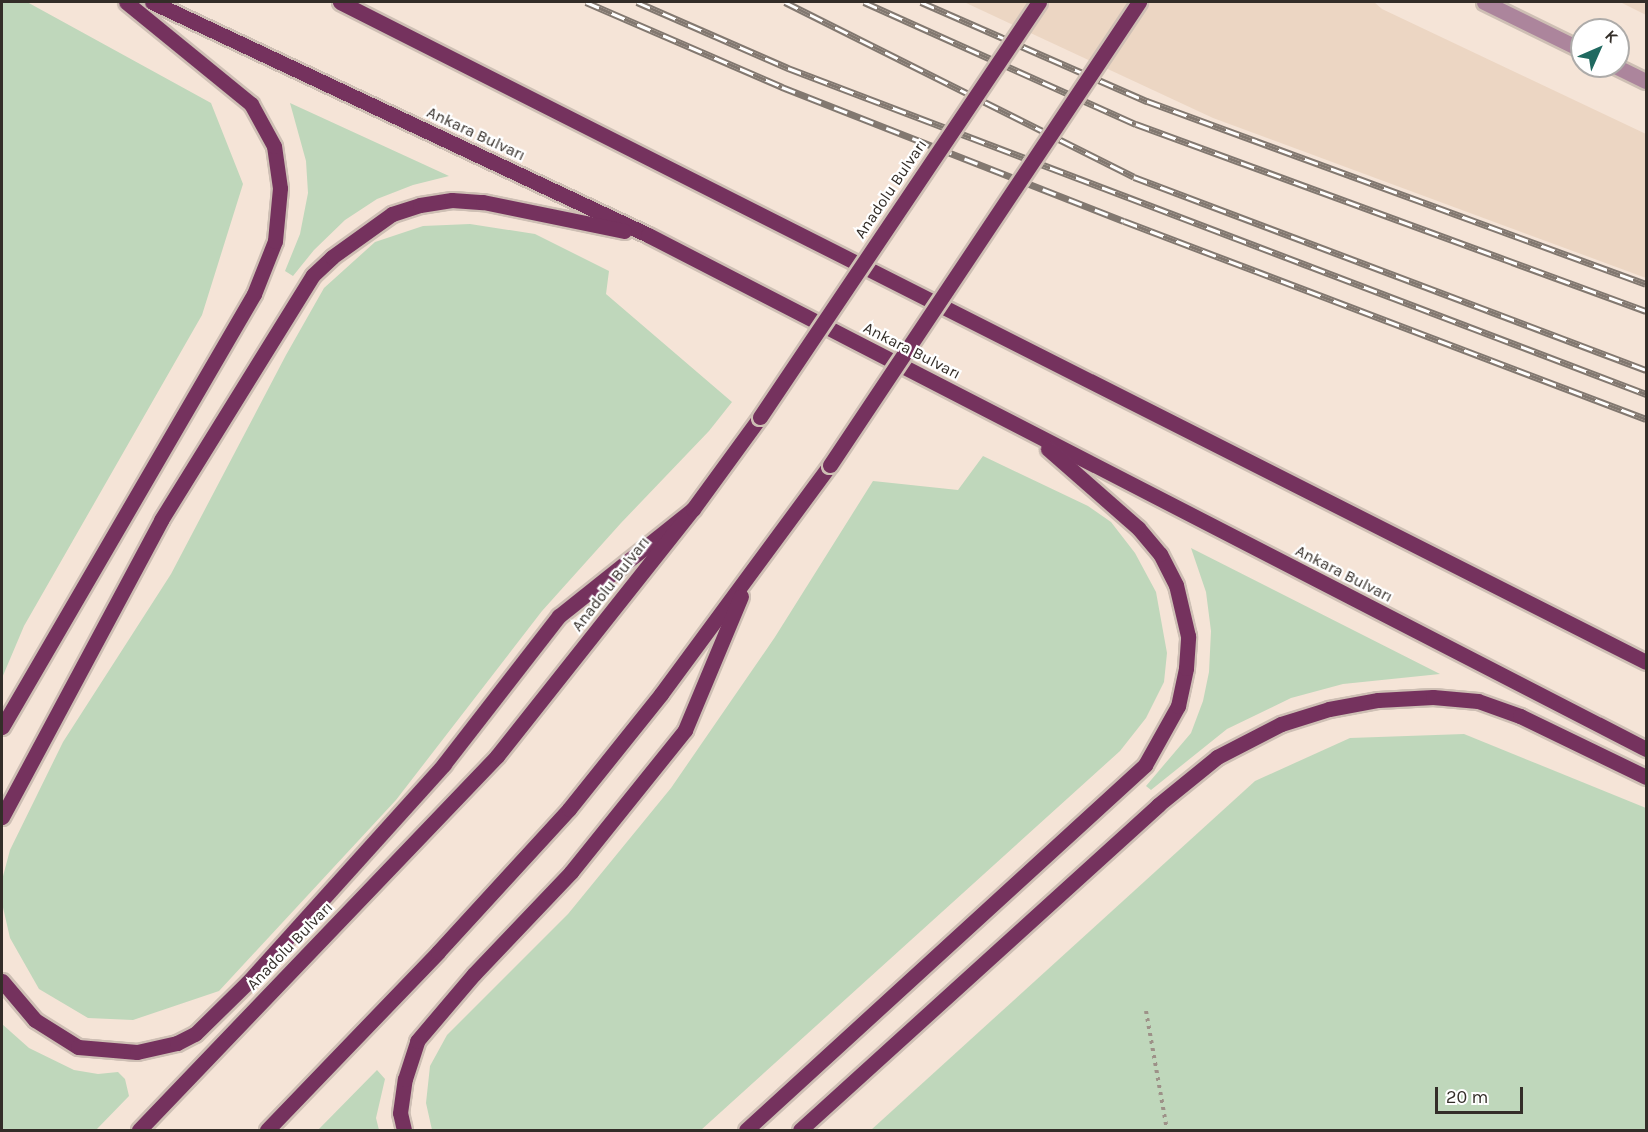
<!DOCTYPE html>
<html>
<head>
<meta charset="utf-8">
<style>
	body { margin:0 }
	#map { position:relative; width:1648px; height:1132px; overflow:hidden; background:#f5e4d7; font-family:Karla,sans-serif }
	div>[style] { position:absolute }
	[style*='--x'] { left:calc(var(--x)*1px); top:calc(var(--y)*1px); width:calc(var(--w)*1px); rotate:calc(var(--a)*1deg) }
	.built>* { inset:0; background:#ecd6c3 }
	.green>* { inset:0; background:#bfd7bb }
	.path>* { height:4px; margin-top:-2px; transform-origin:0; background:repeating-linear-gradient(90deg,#9d9188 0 3px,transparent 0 7.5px) }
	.roads { filter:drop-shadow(2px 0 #cebfb4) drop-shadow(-2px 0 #cebfb4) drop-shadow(0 2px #cebfb4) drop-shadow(0 -2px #cebfb4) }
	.minor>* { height:15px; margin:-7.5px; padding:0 7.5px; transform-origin:7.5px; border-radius:7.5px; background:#ac859c }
	.major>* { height:15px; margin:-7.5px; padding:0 7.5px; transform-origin:7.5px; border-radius:7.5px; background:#75325e }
	.rail>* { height:7px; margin-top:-3.5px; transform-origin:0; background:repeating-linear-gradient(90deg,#fff 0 14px,#827870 0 28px); box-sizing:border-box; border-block:2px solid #827870 }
	.bridges { filter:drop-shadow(2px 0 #cebfb4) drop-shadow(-2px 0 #cebfb4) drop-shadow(0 2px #cebfb4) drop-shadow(0 -2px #cebfb4) }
	.major-bridge>* { height:15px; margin:-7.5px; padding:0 7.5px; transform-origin:7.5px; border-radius:7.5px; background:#75325e }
	span { translate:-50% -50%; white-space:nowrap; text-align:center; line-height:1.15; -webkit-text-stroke:4.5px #fff; paint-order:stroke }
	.street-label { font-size:16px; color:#332d28 }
	.frame { position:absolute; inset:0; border:3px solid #332d28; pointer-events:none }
	.north { position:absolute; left:1570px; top:18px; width:60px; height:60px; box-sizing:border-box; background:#fff; border:2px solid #adaba9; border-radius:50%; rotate:45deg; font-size:16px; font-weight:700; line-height:24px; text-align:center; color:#332d28 }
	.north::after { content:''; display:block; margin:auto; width:21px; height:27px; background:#206960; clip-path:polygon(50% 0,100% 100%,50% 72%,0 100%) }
	.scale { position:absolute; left:1435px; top:1087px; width:88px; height:27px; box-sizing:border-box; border:3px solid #332d28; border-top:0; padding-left:8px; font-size:18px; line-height:21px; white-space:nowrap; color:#332d28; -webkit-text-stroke:4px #fff; paint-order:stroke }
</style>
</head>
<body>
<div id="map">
	<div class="built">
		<i style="clip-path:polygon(964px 2px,1374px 2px,1382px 9px,1646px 134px,1646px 278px,1213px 118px)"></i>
		<i style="clip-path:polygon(1620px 2px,1646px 2px,1646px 15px)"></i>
	</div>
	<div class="green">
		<i style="clip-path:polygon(2px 2px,27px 2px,211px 103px,243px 184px,202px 315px,24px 626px,2px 678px)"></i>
		<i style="clip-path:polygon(290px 103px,449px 176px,413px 185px,377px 199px,345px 220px,314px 250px,293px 276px,285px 271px,300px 234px,308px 193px,306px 161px)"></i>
		<i style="clip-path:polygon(470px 224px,535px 234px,609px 271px,606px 294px,732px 402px,709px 431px,621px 523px,542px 611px,396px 800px,219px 991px,133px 1020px,88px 1018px,39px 989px,10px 938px,2px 903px,2px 880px,10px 850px,63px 742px,171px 574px,286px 355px,324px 288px,375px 242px,423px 226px)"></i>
		<i style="clip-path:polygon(983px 456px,1088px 506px,1111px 522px,1135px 553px,1156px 592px,1167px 653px,1164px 682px,1146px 718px,1120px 751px,701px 1130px,432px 1130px,426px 1103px,430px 1066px,447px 1035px,568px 914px,671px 788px,775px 637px,873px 481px,958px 490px)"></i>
		<i style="clip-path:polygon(1191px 548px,1440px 674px,1343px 684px,1291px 698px,1227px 729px,1151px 790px,1146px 786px,1191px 733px,1203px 701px,1209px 672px,1211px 631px,1206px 592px)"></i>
		<i style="clip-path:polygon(1464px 734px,1646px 808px,1646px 1130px,871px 1130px,1255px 781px,1350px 738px)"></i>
		<i style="clip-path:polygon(2px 1024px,29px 1048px,74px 1070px,98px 1074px,118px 1072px,125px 1079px,129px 1096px,96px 1130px,2px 1130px)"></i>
		<i style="clip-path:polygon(377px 1070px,385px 1079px,376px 1118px,379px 1130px,318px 1130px)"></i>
	</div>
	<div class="path">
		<i style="--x:1146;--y:1011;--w:121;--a:80"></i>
	</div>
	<div class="roads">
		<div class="minor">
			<i style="--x:1484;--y:2;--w:109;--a:26.1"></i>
			<i style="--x:1615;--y:66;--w:34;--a:26"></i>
		</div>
		<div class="major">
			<i style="--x:152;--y:2;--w:548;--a:25.16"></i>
			<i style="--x:648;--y:235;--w:1123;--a:27.25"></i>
			<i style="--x:340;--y:2;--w:1463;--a:26.81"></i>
			<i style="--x:2;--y:727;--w:501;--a:-59.8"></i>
			<i style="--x:254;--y:294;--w:57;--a:-68.4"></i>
			<i style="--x:275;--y:241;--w:53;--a:-84.6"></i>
			<i style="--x:280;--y:188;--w:42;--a:-98.1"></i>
			<i style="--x:274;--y:146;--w:48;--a:-118.7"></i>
			<i style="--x:251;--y:104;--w:161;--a:-140.8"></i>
			<i style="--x:2;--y:817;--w:337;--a:-61.8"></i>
			<i style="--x:161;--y:520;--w:288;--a:-58.2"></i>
			<i style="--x:313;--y:275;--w:26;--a:-43"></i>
			<i style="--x:332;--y:257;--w:74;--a:-35.6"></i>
			<i style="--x:392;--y:214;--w:29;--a:-18"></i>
			<i style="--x:420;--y:205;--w:32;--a:-9"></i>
			<i style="--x:452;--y:200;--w:31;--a:4"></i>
			<i style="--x:483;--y:202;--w:144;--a:11.6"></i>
			<i style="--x:2;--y:981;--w:51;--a:49.8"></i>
			<i style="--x:35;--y:1020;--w:51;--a:32.1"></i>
			<i style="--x:78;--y:1047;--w:59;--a:4.8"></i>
			<i style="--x:137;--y:1052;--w:41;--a:-12.7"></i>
			<i style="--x:177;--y:1043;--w:20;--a:-27"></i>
			<i style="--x:195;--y:1034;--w:74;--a:-44.5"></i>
			<i style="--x:248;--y:982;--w:293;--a:-48"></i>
			<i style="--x:444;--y:764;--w:187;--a:-52.2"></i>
			<i style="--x:559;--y:616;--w:171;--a:-38.6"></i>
			<i style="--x:139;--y:1130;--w:518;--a:-46.25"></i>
			<i style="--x:497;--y:756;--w:315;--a:-51.6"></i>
			<i style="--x:693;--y:509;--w:114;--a:-53.9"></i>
			<i style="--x:267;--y:1130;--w:247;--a:-46.1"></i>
			<i style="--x:438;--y:952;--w:194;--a:-47.5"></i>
			<i style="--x:569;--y:809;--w:147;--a:-51.3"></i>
			<i style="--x:661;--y:694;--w:285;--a:-53.6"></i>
			<i style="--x:404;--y:1130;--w:17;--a:-103"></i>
			<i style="--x:400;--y:1113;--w:34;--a:-82"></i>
			<i style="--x:405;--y:1079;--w:40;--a:-72"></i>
			<i style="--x:417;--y:1041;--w:88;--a:-49.6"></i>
			<i style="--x:474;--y:974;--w:141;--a:-46.4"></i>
			<i style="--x:571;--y:872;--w:182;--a:-51.2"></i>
			<i style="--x:685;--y:730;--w:145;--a:-67.3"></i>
			<i style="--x:746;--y:1130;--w:541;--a:-42.45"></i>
			<i style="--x:1145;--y:765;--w:68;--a:-60.8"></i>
			<i style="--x:1178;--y:706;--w:39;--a:-78"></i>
			<i style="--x:1186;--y:668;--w:32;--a:-86"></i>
			<i style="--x:1188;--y:636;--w:52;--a:-103.2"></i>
			<i style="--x:1176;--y:585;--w:35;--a:-117"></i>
			<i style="--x:1160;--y:554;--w:34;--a:-130"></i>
			<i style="--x:1138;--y:528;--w:120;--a:-138.7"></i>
			<i style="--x:800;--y:1130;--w:484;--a:-42.2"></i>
			<i style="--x:1158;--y:805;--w:76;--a:-39.1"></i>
			<i style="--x:1217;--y:757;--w:72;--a:-27.3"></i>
			<i style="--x:1281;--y:724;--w:50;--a:-17.4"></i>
			<i style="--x:1329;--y:709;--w:50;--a:-10.4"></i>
			<i style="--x:1378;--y:700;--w:55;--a:-3.1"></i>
			<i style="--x:1433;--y:697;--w:45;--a:5.1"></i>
			<i style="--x:1478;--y:701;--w:45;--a:19.7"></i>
			<i style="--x:1520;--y:716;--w:140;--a:25.8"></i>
		</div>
	</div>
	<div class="rail">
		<i style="--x:586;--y:2;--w:214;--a:23.4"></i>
		<i style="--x:782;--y:87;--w:367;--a:21.4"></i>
		<i style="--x:1124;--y:221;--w:558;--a:20.77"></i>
		<i style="--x:637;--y:2;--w:165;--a:23.6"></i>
		<i style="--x:788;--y:68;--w:918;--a:20.8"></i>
		<i style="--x:785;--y:2;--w:390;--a:26.6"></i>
		<i style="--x:1134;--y:177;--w:547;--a:20.65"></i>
		<i style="--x:864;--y:2;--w:298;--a:24.2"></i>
		<i style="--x:1136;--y:124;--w:543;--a:20.14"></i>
		<i style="--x:921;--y:2;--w:247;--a:23.7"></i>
		<i style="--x:1147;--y:101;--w:531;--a:20.14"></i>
	</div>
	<div class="bridges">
		<div class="major-bridge">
			<i style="--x:760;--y:417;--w:500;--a:-56.09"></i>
			<i style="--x:830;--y:465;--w:557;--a:-56.28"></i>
		</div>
	</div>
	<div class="street-label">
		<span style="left:476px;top:134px;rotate:25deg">Ankara Bulvarı</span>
		<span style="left:891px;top:189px;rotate:-56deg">Anadolu Bulvarı</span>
		<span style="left:912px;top:351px;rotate:27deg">Ankara Bulvarı</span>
		<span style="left:1344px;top:574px;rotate:27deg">Ankara Bulvarı</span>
		<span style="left:611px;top:584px;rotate:-52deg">Anadolu Bulvarı</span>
		<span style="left:290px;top:946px;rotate:-46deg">Anadolu Bulvarı</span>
	</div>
	<div class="frame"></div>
	<div class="north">K</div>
	<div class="scale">20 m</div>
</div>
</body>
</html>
